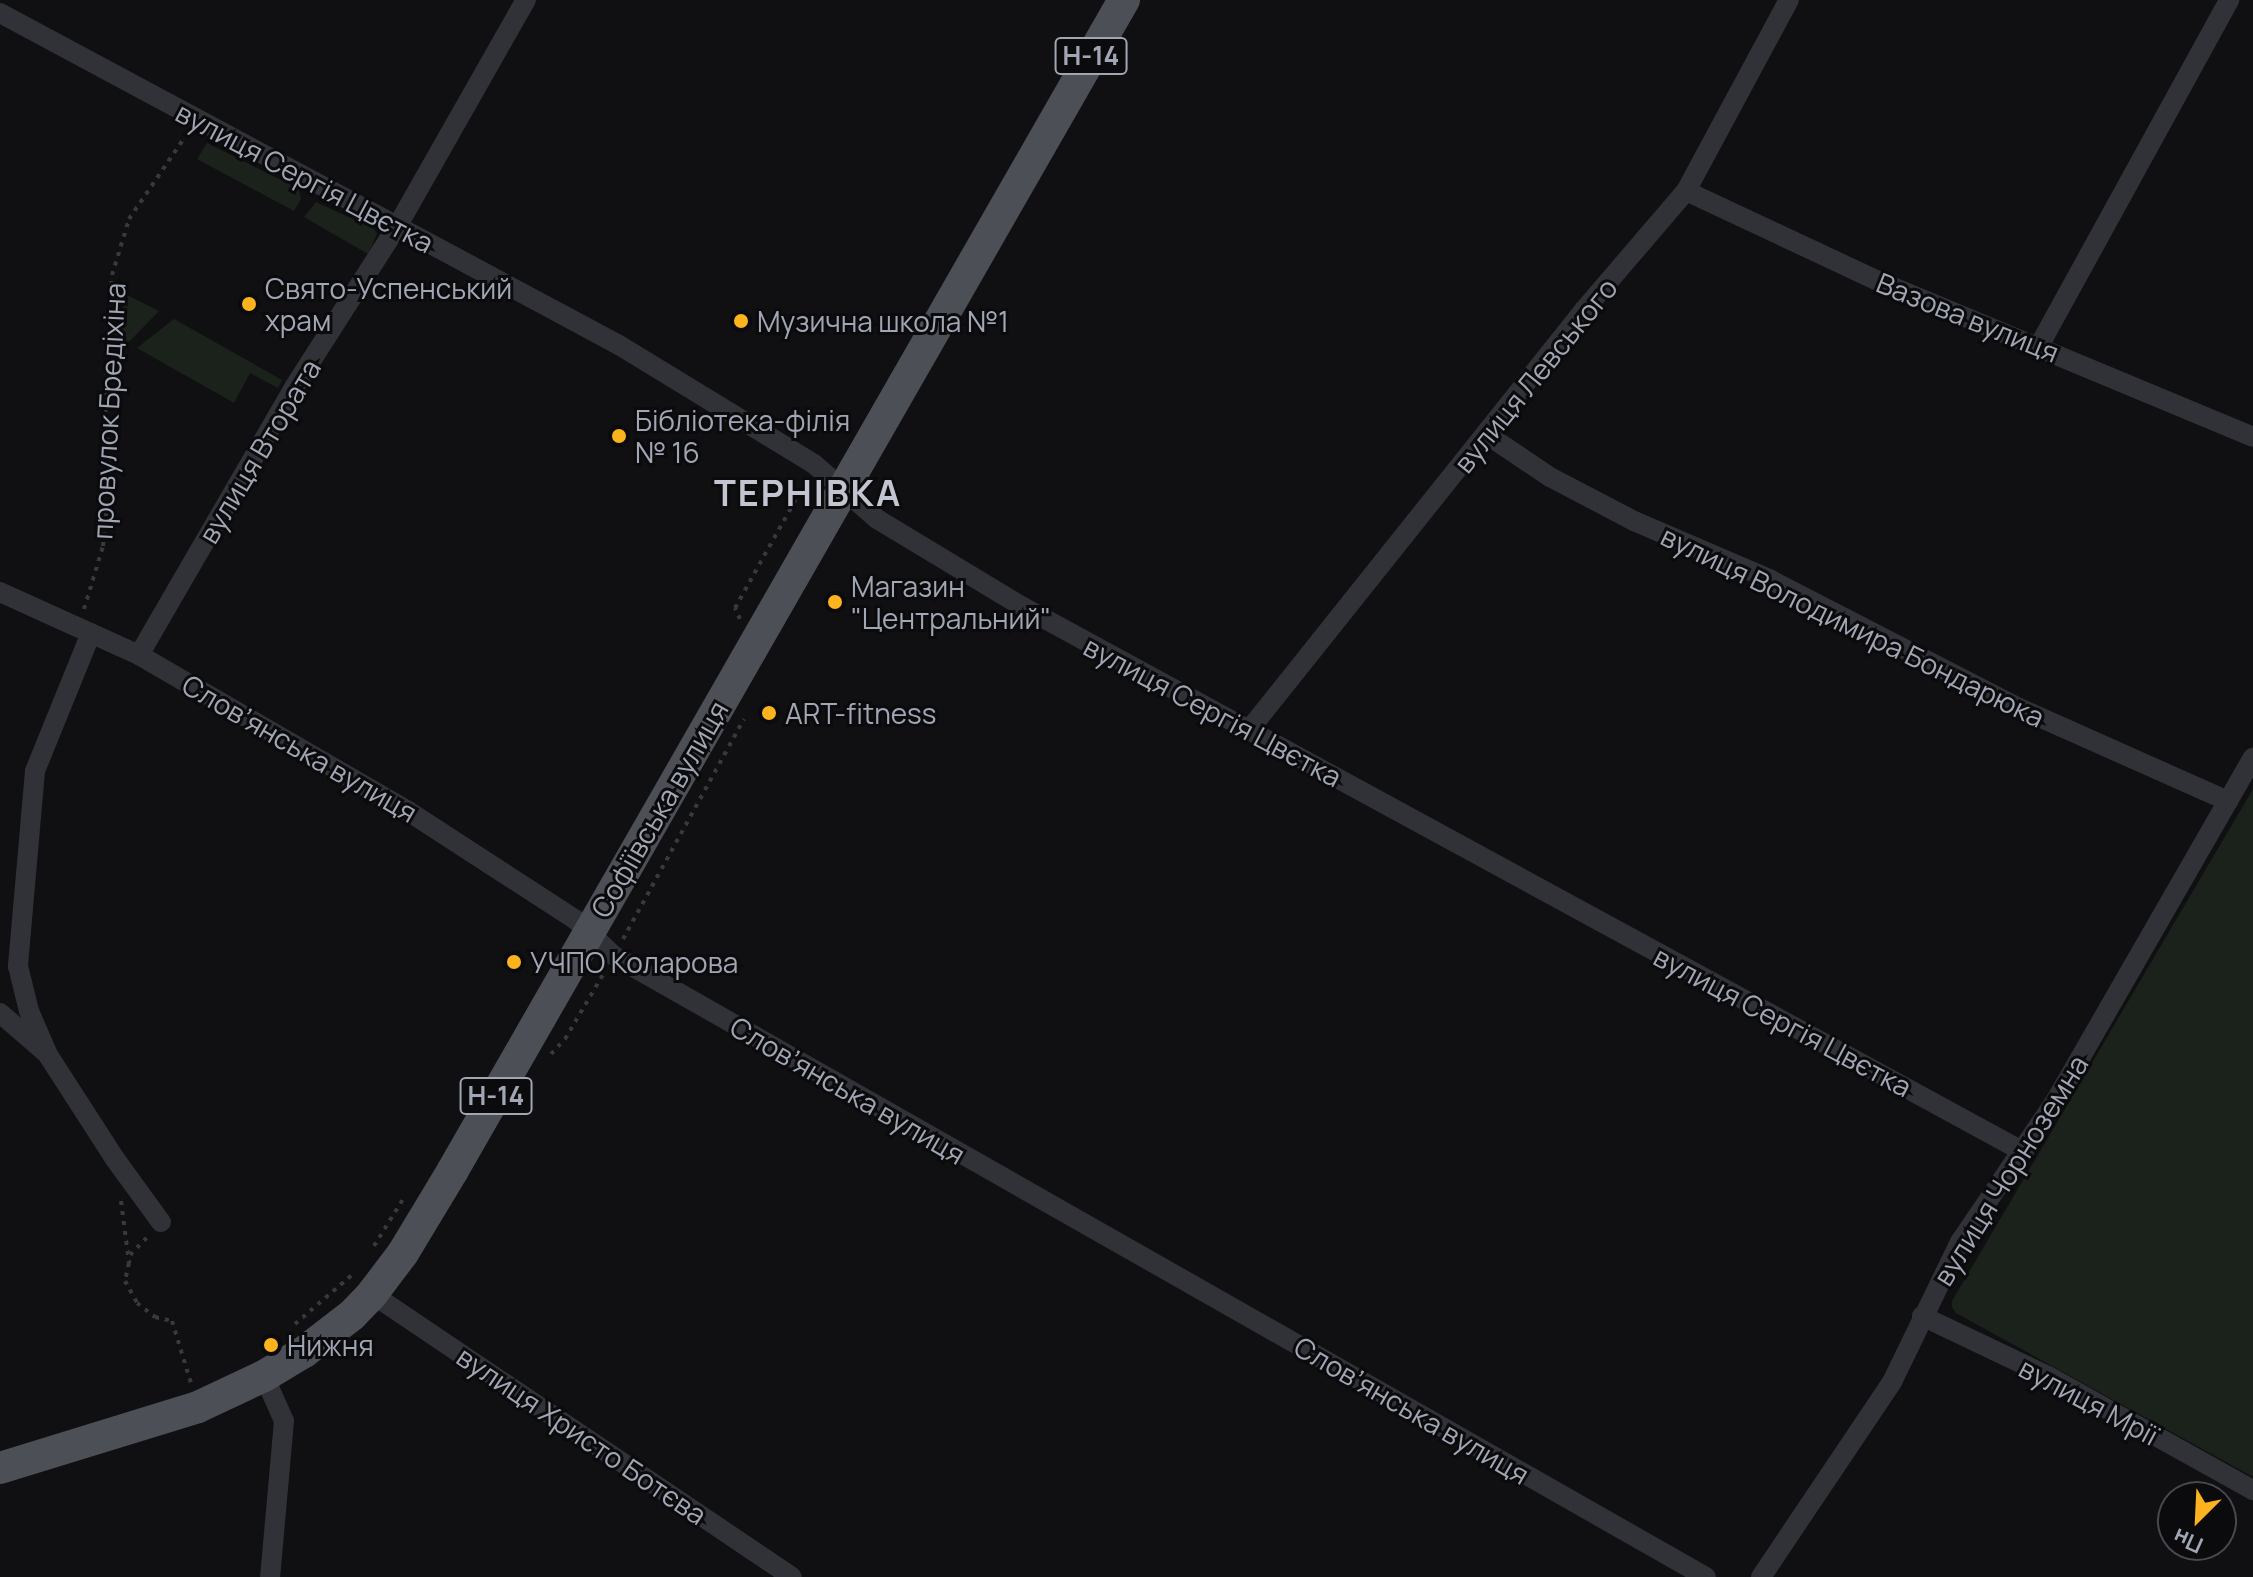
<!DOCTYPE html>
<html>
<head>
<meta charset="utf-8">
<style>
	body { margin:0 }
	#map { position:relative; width:2253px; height:1577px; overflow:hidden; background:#101012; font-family:Manrope,sans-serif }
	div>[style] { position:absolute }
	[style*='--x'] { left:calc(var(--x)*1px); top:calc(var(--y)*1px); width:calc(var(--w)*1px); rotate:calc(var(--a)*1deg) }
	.green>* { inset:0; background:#1b221b }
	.path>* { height:4px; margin-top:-2px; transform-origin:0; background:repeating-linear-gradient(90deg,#37393e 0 4px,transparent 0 10px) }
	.street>* { height:20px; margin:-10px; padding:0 10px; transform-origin:10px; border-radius:10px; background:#313237 }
	.primary>* { height:32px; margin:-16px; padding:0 16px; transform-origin:16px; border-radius:16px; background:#4d4f56 }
	.dots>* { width:22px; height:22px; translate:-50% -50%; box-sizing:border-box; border:4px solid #0b0b0d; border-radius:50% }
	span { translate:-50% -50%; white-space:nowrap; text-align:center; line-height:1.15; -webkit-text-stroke:6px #0b0b0d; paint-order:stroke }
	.shield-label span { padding:2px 6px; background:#0b0b0d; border:2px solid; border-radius:6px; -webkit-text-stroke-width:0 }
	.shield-label { font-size:26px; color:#a1a6b4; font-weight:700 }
	.street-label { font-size:28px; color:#a1a6b4 }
	.poi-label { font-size:28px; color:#a1a6b4 }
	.left { translate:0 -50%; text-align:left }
	.district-label { font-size:36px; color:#c2c5d0; font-weight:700; letter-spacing:2px }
	.north { position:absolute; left:2157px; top:1481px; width:80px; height:80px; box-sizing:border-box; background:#0b0b0d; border:2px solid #474950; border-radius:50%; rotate:204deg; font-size:22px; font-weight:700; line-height:32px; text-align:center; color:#a1a6b4 }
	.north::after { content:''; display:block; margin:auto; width:28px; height:36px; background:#fdb31d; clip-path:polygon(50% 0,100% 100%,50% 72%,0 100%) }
</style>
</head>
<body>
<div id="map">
	<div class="green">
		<i style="clip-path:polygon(207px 143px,299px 189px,301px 199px,294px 211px,197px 159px)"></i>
		<i style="clip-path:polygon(316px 202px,374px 229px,377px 234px,368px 254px,304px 217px)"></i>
		<i style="clip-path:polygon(127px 295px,159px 311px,128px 343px,114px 336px)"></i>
		<i style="clip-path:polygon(174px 319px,282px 380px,278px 388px,250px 373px,234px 403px,137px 348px)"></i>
		<i style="clip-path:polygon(2253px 789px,2253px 1477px,1956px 1313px,1952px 1307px,1952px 1301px)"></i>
	</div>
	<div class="path">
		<i style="--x:84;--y:609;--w:66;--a:-73.2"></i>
		<i style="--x:103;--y:546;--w:74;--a:-84.6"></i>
		<i style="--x:110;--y:472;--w:67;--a:-94.3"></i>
		<i style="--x:105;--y:405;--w:130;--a:-86.9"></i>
		<i style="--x:112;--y:275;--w:59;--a:-73.1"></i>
		<i style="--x:129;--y:219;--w:103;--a:-55.7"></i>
		<i style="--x:740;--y:619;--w:12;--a:-114"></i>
		<i style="--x:735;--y:608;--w:143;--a:-60.8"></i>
		<i style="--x:623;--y:939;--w:251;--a:-61.2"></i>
		<i style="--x:551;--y:1054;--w:21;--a:-47"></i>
		<i style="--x:565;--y:1039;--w:79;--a:-59.5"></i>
		<i style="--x:121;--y:1201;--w:63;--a:82.6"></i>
		<i style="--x:129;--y:1263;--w:18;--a:103"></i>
		<i style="--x:125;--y:1281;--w:25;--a:61"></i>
		<i style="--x:137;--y:1303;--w:23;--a:38"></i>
		<i style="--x:155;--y:1317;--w:17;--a:13"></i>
		<i style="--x:172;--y:1321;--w:65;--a:73"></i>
		<i style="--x:374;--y:1246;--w:55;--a:-58.3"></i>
		<i style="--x:130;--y:1255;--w:28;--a:-46"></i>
		<i style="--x:295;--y:1324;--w:75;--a:-40.7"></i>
	</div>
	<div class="street">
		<i style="--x:0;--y:13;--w:702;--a:28.21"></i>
		<i style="--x:619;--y:345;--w:228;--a:31.4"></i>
		<i style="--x:814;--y:464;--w:84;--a:41.1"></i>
		<i style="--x:877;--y:519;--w:170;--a:31.1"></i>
		<i style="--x:1023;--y:607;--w:1140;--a:28.57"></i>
		<i style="--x:1686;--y:191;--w:210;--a:25.1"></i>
		<i style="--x:1876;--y:280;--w:408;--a:22.6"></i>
		<i style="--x:2039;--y:346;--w:395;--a:-61.2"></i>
		<i style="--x:1486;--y:434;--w:77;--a:33.9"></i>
		<i style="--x:1550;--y:477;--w:95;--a:27.6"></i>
		<i style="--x:1634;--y:521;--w:147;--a:23.2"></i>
		<i style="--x:1769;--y:579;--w:281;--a:27.3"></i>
		<i style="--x:2019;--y:708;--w:229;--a:24"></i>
		<i style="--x:0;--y:592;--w:153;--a:24.4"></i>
		<i style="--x:139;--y:655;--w:311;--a:30.1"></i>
		<i style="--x:408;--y:811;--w:200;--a:33"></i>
		<i style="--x:576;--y:920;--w:52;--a:43.5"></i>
		<i style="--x:614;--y:956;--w:1256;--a:29.63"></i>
		<i style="--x:91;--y:633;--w:149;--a:112.1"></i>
		<i style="--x:35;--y:771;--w:196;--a:95"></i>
		<i style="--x:18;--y:966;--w:46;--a:76.3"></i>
		<i style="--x:29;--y:1011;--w:48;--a:66.6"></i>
		<i style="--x:48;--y:1055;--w:124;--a:57.2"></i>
		<i style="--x:115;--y:1159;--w:78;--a:53.9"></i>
		<i style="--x:139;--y:655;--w:311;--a:-59.9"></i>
		<i style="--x:295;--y:386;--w:191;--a:-57.4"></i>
		<i style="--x:398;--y:225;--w:259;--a:-60.4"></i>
		<i style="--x:1249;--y:730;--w:537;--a:-51.42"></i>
		<i style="--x:1584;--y:310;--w:157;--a:-49.4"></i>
		<i style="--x:1686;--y:191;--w:217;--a:-61.7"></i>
		<i style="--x:0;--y:1013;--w:60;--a:40.9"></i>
		<i style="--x:372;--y:1294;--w:506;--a:33.97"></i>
		<i style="--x:1922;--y:1316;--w:140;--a:25.5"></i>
		<i style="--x:2048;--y:1376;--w:235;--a:29.1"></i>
		<i style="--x:264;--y:1376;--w:49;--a:66"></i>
		<i style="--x:284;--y:1421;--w:157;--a:95.1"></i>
		<i style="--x:1761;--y:1577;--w:235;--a:-56.1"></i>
		<i style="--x:1892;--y:1382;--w:156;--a:-64.1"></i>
		<i style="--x:1960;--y:1242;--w:171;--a:-55.9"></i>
		<i style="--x:2056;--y:1100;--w:395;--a:-60.1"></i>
	</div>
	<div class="primary">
		<i style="--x:0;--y:1468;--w:207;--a:-17.1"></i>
		<i style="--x:198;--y:1407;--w:73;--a:-25.2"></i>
		<i style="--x:264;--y:1376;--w:47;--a:-31"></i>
		<i style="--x:304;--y:1352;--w:61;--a:-37.6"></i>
		<i style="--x:352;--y:1315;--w:29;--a:-46"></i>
		<i style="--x:372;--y:1294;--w:51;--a:-52.9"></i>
		<i style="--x:403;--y:1253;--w:97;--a:-58.9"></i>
		<i style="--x:453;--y:1170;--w:1349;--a:-60.17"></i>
	</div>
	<div class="dots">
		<i style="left:249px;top:304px;background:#fdb31d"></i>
		<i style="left:741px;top:321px;background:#fdb31d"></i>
		<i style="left:619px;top:436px;background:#fdb31d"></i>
		<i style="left:835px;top:602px;background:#fdb31d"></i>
		<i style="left:769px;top:713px;background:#fdb31d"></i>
		<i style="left:514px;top:962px;background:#fdb31d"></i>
		<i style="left:271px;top:1345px;background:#fdb31d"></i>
	</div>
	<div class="shield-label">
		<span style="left:1091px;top:56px">Н-14</span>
		<span style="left:496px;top:1096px">Н-14</span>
	</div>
	<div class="street-label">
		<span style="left:305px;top:177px;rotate:28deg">вулиця Сергія Цвєтка</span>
		<span style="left:1968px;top:317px;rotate:22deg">Вазова вулиця</span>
		<span style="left:1535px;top:375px;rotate:-51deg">вулиця Левського</span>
		<span style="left:108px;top:411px;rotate:-87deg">провулок Бредіхіна</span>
		<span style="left:259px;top:451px;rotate:-59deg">вулиця Втората</span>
		<span style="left:1853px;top:626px;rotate:26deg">вулиця Володимира Бондарюка</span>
		<span style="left:1213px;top:711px;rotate:28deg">вулиця Сергія Цвєтка</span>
		<span style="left:300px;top:748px;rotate:30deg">Словʼянська вулиця</span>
		<span style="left:659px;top:809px;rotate:-60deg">Софіївська вулиця</span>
		<span style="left:1783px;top:1021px;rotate:28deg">вулиця Сергія Цвєтка</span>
		<span style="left:848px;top:1090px;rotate:30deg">Словʼянська вулиця</span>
		<span style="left:2010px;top:1170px;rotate:-58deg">вулиця Чорноземна</span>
		<span style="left:2089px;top:1401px;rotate:28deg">вулиця Мрії</span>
		<span style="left:1412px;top:1410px;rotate:30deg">Словʼянська вулиця</span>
		<span style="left:582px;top:1435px;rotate:34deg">вулиця Христо Ботєва</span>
	</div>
	<div class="poi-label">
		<span class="left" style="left:265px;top:304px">Свято-Успенський<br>храм</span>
		<span class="left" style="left:757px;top:321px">Музична школа №1</span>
		<span class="left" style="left:635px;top:436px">Бібліотека-філія<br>№ 16</span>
		<span class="left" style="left:851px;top:602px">Магазин<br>"Центральний"</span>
		<span class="left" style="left:785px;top:713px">ART-fitness</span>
		<span class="left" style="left:530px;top:962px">УЧПО Коларова</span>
		<span class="left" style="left:287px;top:1345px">Нижня</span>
	</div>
	<div class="district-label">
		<span style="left:808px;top:493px">ТЕРНІВКА</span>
	</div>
	<div class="north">Пн</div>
</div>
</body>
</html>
